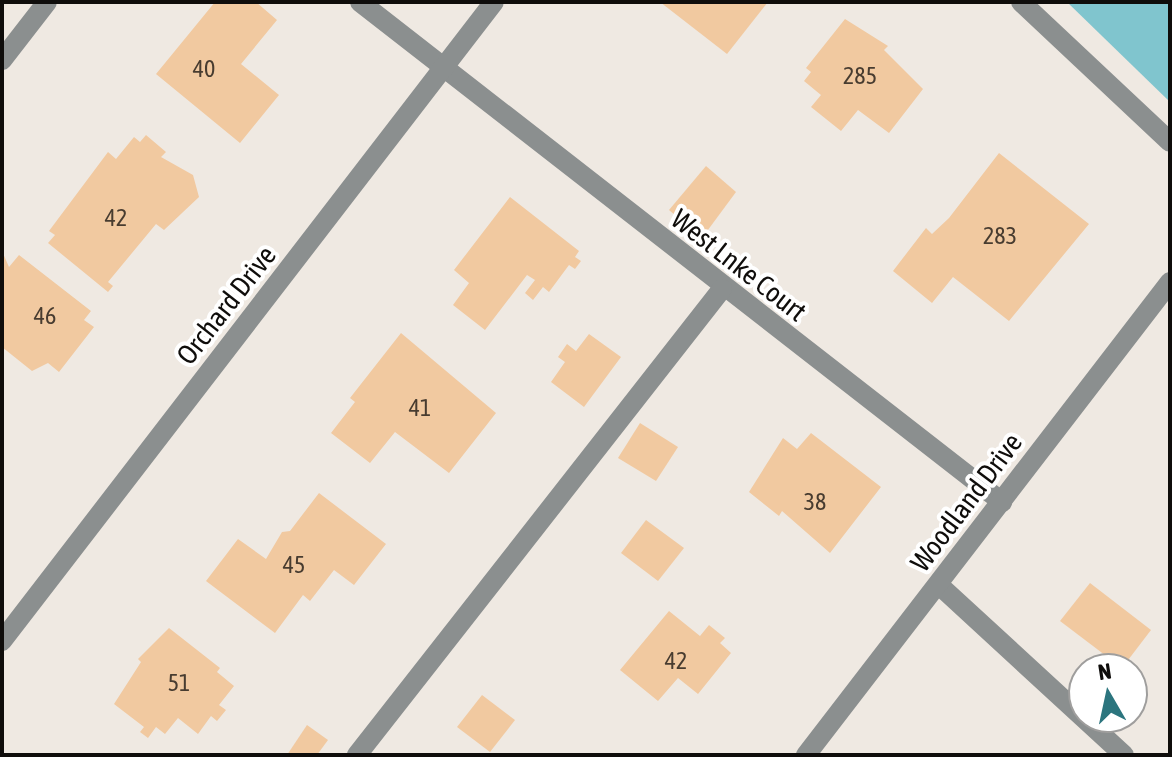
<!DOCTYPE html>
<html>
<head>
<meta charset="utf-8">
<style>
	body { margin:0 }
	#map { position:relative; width:1172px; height:757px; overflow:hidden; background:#efe9e2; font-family:"Asap Condensed",sans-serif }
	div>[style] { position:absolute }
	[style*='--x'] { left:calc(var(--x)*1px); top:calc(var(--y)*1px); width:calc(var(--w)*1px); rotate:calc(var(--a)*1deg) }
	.water>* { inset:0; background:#80c5ce }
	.building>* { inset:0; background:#f1c9a0 }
	.minor>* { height:20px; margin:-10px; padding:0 10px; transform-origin:10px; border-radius:10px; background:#8b8f8f }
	span { translate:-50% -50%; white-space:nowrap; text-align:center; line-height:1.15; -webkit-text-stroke:8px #fff; paint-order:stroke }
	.number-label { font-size:24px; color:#483c30 }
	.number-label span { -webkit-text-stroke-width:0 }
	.street-label { font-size:28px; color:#0f0d0b }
	.frame { position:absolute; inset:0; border:4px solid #0f0d0b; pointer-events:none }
	.north { position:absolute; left:1068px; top:653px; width:80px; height:80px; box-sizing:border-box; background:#fff; border:2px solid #9f9e9d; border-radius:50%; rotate:351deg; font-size:22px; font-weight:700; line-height:32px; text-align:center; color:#0f0d0b }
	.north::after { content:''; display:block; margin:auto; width:28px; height:36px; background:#2c757e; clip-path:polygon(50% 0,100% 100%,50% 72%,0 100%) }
</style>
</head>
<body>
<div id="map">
	<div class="water">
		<i style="clip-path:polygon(1067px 2px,1170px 2px,1170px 102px)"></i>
	</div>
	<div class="building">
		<i style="clip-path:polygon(215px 2px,256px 2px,277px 20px,241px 64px,279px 95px,240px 143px,156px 74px)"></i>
		<i style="clip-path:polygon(660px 2px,768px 2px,727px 54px)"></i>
		<i style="clip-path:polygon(845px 19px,888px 46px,884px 50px,923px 89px,889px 133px,858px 110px,841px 131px,811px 107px,821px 95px,804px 81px,811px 72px,806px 68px)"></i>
		<i style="clip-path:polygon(146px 135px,166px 152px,161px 157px,193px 175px,199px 197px,164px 230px,156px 224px,108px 282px,113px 286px,108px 292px,48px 243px,55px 235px,49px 231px,108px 152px,116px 159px,134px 137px,140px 142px)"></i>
		<i style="clip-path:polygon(999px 153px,1089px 224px,1009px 321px,953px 277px,932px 303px,893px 271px,926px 228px,932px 234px,949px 218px)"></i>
		<i style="clip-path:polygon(706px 166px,736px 192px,702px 238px,669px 210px)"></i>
		<i style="clip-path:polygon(510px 197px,579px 251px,575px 257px,581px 261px,575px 269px,569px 265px,549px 292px,543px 287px,533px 300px,525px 293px,535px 280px,527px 275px,485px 330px,453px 305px,469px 283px,454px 270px)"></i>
		<i style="clip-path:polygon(2px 251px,9px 267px,19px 255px,91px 311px,84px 320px,94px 327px,59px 372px,48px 363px,32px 371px,2px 347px)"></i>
		<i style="clip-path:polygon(401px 333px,496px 413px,449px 473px,395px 432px,370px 463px,331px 433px,355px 402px,350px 398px)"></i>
		<i style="clip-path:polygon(589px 334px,621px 357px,584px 407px,551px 382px,565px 362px,558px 357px,567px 344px,576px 351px)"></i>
		<i style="clip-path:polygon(640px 423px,678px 447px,656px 481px,618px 458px)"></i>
		<i style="clip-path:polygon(811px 433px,881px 487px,830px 553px,782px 511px,779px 516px,749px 492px,783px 438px,797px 449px)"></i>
		<i style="clip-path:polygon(319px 493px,386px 544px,354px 585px,334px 570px,310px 601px,303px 595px,275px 633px,206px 581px,238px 539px,266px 559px,282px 532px,290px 531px)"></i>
		<i style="clip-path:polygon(646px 520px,684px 548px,658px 581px,621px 553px)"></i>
		<i style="clip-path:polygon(1090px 583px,1151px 630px,1122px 668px,1060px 621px)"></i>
		<i style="clip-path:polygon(669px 611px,700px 636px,709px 625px,725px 638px,720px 643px,731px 653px,698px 694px,678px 678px,658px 701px,620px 670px)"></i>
		<i style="clip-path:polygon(169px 628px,220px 668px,217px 672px,234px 686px,219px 705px,226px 710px,217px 721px,211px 716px,198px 734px,178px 718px,165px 734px,156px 727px,148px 738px,140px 732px,144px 727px,114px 704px,141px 662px,138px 659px)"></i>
		<i style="clip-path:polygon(482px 695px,515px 720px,490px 752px,457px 727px)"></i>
		<i style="clip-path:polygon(307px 725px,328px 740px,317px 755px,287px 755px)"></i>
	</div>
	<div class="minor">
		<i style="--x:360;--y:2;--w:814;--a:37.91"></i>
		<i style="--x:1021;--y:2;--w:204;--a:43.2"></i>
		<i style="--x:2;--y:60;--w:73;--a:-52.2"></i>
		<i style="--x:939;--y:585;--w:251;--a:42.6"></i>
		<i style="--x:2;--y:641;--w:806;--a:-52.41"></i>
		<i style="--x:357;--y:755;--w:592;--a:-51.93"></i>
		<i style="--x:806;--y:755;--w:597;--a:-52.42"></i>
	</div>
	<div class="number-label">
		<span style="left:204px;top:69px">40</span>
		<span style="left:860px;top:76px">285</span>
		<span style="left:116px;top:218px">42</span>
		<span style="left:1000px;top:236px">283</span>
		<span style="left:45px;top:316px">46</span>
		<span style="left:420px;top:408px">41</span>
		<span style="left:815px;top:502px">38</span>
		<span style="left:294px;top:565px">45</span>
		<span style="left:676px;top:661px">42</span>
		<span style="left:179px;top:683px">51</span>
	</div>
	<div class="street-label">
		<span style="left:739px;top:265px;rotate:38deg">West Lnke Court</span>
		<span style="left:226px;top:305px;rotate:-52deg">Orchard Drive</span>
		<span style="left:966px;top:502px;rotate:-53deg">Woodland Drive</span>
	</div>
	<div class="frame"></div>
	<div class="north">N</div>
</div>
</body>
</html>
